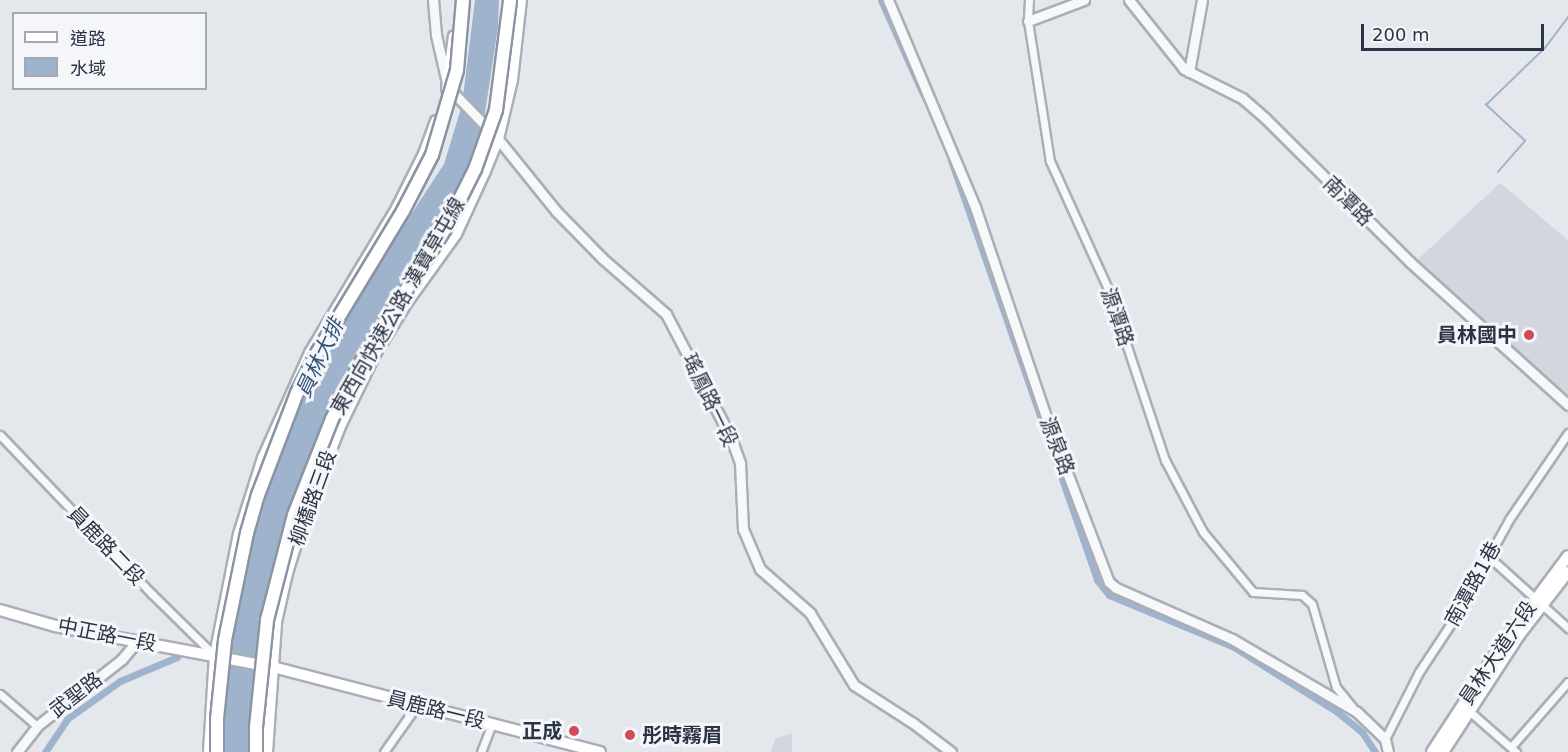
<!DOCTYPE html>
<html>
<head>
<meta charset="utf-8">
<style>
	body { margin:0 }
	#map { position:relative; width:1568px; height:752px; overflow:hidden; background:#e4e7ec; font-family:"DejaVu Sans","Noto Sans TC",sans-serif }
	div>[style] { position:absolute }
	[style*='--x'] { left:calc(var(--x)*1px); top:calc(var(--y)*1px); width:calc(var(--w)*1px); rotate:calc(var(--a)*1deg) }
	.built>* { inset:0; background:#d2d6de }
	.water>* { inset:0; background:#9fb4cc }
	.stream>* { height:1.5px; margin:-0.75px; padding:0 0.75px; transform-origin:0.75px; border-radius:0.75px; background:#9fb4cc }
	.canal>* { height:7px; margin:-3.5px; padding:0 3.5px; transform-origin:3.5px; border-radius:3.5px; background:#9fb4cc }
	.roads { filter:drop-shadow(2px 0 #a9aeb7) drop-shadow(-2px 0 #a9aeb7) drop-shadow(0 2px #a9aeb7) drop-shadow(0 -2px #a9aeb7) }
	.minor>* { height:7px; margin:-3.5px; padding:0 3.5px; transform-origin:3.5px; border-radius:3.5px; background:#f7f8fa }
	.tertiary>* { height:9px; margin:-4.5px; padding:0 4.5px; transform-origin:4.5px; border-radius:4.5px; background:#f7f8fa }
	.secondary>* { height:10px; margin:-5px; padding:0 5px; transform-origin:5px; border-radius:5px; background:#fff }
	.bridges { filter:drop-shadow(2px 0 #8b94a3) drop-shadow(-2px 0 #8b94a3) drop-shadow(0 2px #8b94a3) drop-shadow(0 -2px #8b94a3) }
	.trunk-bridge>* { height:12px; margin:-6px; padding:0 6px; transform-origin:6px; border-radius:6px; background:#fff }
	.dots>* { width:16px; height:16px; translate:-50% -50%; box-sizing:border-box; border:3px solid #f4f6f9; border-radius:50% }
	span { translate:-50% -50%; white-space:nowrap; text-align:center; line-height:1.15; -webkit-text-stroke:6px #f4f6f9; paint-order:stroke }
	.street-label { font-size:20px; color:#2b3445 }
	.poi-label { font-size:20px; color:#2b3445; font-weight:700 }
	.right { translate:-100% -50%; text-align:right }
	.left { translate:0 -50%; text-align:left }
	.water-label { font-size:21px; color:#34527a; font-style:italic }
	.legend { position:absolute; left:12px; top:12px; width:195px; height:78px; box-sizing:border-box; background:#f4f6f9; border:2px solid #a4a8b1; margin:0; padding:8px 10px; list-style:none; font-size:18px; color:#2b3445 }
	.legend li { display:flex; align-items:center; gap:12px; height:30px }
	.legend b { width:30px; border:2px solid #a4a8b1 }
	.scale { position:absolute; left:1361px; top:24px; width:183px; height:27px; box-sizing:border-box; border:3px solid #2b3445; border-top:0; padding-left:8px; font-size:18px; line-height:21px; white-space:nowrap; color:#2b3445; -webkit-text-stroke:4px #f4f6f9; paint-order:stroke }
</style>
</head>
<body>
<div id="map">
	<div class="built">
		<i style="clip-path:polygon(1500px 183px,1568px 240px,1568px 407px,1414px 263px)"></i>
		<i style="clip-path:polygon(792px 733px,792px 752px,771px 752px,775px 739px)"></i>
	</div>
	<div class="water">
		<i style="clip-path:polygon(475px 0,499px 0,498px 27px,483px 126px,467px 180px,365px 345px,308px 458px,258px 631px,252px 752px,223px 752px,229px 655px,251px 532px,289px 426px,370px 277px,444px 164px,462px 105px)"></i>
	</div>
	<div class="stream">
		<i style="--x:1498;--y:172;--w:41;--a:-48.9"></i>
		<i style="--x:1525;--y:141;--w:53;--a:-137.3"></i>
		<i style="--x:1486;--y:105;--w:82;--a:-44"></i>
		<i style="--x:1545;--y:48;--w:39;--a:-53"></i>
	</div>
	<div class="canal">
		<i style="--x:881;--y:0;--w:103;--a:65.9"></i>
		<i style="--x:951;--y:160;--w:445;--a:70.8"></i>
		<i style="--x:1097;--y:580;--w:19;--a:51"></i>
		<i style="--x:1109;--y:595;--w:135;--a:22.6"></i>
		<i style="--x:1234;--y:647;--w:120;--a:32.1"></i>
		<i style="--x:1336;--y:711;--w:33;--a:39"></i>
		<i style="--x:1362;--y:732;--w:24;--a:57"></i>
		<i style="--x:45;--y:752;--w:40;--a:-56"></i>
		<i style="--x:67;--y:719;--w:65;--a:-35.6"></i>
		<i style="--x:120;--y:681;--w:62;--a:-22.8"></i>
	</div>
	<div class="roads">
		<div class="minor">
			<i style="--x:1029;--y:0;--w:21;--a:93"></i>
			<i style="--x:1028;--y:21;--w:142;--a:81.1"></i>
			<i style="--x:1050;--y:161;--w:141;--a:65.6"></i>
			<i style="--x:1108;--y:289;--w:180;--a:71.6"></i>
			<i style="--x:1165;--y:460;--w:81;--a:62.2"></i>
			<i style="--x:1203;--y:532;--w:78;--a:50.2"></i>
			<i style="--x:1253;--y:592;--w:49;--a:3.5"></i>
			<i style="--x:1302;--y:595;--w:13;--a:42"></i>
			<i style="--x:1312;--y:604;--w:86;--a:73.9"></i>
			<i style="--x:1336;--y:687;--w:27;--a:51"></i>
			<i style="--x:0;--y:435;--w:220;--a:46.3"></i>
			<i style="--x:152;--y:594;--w:87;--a:44.5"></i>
			<i style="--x:1488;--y:556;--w:108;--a:42"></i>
			<i style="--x:0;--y:694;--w:49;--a:40.9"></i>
			<i style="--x:1468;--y:710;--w:64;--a:41.2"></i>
			<i style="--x:1385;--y:739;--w:75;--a:-63.1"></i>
			<i style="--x:1419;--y:672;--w:64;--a:-56.6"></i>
			<i style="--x:1454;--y:619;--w:115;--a:-61"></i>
			<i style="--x:1510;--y:518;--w:103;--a:-55.7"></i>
			<i style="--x:1511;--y:747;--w:86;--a:-48.8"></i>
			<i style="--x:384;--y:752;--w:57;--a:-54.9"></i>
			<i style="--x:481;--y:752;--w:30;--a:-69"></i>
		</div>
		<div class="tertiary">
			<i style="--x:433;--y:0;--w:35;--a:85"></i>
			<i style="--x:436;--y:35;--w:53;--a:77"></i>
			<i style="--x:448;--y:87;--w:72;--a:46.1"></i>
			<i style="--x:498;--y:139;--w:92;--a:51.1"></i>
			<i style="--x:556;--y:211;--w:66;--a:45.6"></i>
			<i style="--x:602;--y:258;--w:85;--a:41.2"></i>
			<i style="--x:666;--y:314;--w:140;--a:62.3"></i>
			<i style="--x:731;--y:438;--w:27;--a:70"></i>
			<i style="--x:740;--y:463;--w:66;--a:87.4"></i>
			<i style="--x:743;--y:529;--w:43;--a:67"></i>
			<i style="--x:760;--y:569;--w:67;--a:41.3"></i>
			<i style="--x:810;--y:613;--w:84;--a:58.6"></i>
			<i style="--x:854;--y:685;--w:70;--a:32.8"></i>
			<i style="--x:913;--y:723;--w:48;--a:37.3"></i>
			<i style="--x:888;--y:0;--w:225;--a:67.2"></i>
			<i style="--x:975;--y:207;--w:225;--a:71.3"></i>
			<i style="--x:1047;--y:420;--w:173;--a:69.1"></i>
			<i style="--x:1109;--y:582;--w:9;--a:41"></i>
			<i style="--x:1116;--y:588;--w:127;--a:23.7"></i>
			<i style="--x:1232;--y:639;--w:145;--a:30.3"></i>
			<i style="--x:1357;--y:712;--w:39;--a:44"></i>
			<i style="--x:1385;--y:739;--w:13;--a:77"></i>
			<i style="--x:1129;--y:0;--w:88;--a:51.4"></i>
			<i style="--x:1184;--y:69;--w:65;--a:26.6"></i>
			<i style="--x:1242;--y:98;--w:30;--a:41"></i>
			<i style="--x:1265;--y:118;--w:204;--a:44.8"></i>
			<i style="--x:1410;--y:262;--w:213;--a:42.1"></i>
			<i style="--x:1028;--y:21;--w:60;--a:-20.6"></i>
			<i style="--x:1189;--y:72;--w:73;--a:-79.8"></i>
			<i style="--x:17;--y:752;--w:33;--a:-52"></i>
			<i style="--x:37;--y:726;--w:108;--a:-38.2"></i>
			<i style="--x:122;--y:659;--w:23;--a:-50"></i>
		</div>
		<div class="secondary">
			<i style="--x:447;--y:89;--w:53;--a:-82.5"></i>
			<i style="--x:0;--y:610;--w:57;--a:16.2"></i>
			<i style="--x:55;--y:626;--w:222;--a:10.7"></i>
			<i style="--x:273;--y:667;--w:338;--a:14.6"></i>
			<i style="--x:209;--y:752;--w:97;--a:-86.5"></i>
			<i style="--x:215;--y:655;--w:123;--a:-78.8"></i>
			<i style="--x:239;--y:534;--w:80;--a:-72.5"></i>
			<i style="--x:263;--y:458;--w:115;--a:-65.9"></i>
			<i style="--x:310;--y:353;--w:169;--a:-59"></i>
			<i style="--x:397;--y:208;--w:60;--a:-63.4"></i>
			<i style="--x:424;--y:154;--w:35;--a:-70"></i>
			<i style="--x:267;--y:752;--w:130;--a:-86"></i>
			<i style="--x:276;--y:622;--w:50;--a:-77.3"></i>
			<i style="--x:287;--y:573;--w:58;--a:-72.8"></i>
			<i style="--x:304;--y:518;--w:101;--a:-68.5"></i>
			<i style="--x:341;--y:424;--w:80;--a:-64.1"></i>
			<i style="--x:376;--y:352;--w:59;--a:-58.2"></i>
			<i style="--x:407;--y:302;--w:84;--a:-54.2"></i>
			<i style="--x:456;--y:234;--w:69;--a:-65.3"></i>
			<i style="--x:485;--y:171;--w:35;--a:-68"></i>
			<i style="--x:498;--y:139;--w:61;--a:-76.7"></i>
			<i style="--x:512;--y:80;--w:81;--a:-83.6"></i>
			<i style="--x:1432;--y:752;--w:126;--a:-56.9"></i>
			<i style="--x:1501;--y:646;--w:112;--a:-53.3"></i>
			<i style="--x:1443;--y:752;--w:141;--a:-56.9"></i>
			<i style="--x:1520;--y:634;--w:78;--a:-52.3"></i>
		</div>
	</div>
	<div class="bridges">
		<div class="trunk-bridge">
			<i style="--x:217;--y:752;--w:33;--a:-90"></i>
			<i style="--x:217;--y:719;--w:79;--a:-84.2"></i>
			<i style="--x:225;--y:640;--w:109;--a:-78.4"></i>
			<i style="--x:247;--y:533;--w:40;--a:-74"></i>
			<i style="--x:258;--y:495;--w:109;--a:-69.1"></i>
			<i style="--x:297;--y:393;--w:45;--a:-63.4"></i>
			<i style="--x:317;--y:353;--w:166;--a:-58.8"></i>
			<i style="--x:403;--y:211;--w:63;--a:-62.6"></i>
			<i style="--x:432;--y:155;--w:89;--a:-73.6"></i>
			<i style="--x:457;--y:70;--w:70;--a:-85.1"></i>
			<i style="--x:256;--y:752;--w:25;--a:-90"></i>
			<i style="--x:256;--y:727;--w:108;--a:-84.1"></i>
			<i style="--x:267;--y:620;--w:108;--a:-75.6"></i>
			<i style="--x:294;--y:515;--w:103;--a:-68.4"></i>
			<i style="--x:332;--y:419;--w:42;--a:-62.8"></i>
			<i style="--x:351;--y:382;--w:40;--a:-62"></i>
			<i style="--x:370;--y:347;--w:140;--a:-57.6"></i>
			<i style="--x:445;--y:229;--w:67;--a:-63.4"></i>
			<i style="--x:475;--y:169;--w:63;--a:-70.4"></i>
			<i style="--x:496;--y:110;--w:111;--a:-82.7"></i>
		</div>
	</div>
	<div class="dots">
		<i style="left:1529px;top:335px;background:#d1495b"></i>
		<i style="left:574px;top:731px;background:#d1495b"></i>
		<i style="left:630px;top:735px;background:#d1495b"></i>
	</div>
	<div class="street-label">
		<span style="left:1348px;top:201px;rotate:45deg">南潭路</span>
		<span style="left:398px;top:306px;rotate:-60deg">東西向快速公路 漢寶草屯線</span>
		<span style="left:1117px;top:317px;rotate:71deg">源潭路</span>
		<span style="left:710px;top:400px;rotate:64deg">瑤鳳路一段</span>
		<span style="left:1057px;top:446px;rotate:69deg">源泉路</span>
		<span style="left:313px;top:498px;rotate:-70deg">柳橋路三段</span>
		<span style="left:106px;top:546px;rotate:46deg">員鹿路二段</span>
		<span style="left:1473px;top:584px;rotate:-61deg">南潭路1巷</span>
		<span style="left:107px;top:635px;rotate:11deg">中正路一段</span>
		<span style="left:1498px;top:653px;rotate:-56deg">員林大道六段</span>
		<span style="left:76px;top:695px;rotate:-38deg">武聖路</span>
		<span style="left:436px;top:710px;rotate:14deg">員鹿路一段</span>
	</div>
	<div class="poi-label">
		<span class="right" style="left:1517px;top:335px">員林國中</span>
		<span class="right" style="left:562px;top:731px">正成</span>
		<span class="left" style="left:642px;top:735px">彤時霧眉</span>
	</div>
	<div class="water-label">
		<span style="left:320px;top:358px;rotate:-65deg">員林大排</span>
	</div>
	<ul class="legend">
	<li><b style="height:8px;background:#fff"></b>道路</li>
	<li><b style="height:16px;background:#9fb4cc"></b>水域</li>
	</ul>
	<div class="scale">200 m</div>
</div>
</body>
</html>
